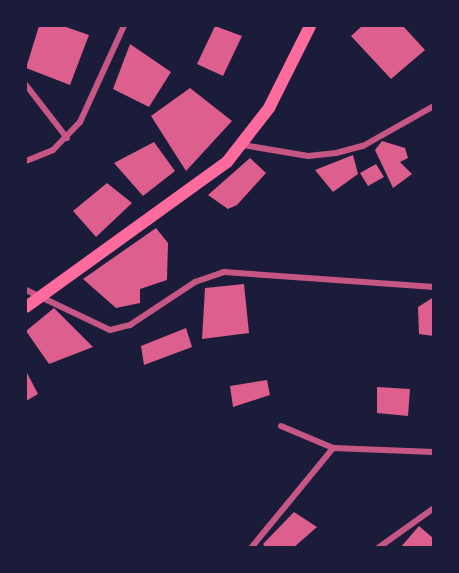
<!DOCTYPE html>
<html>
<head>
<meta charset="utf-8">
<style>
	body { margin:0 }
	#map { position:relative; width:459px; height:573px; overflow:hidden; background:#1b1b3a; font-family:Mulish,sans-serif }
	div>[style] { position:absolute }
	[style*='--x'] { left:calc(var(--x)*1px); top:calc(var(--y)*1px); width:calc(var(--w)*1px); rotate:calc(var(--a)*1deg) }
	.building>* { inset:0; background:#dd5f8e }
	.minor>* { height:6px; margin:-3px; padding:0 3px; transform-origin:3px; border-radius:3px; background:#c65784 }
	.secondary>* { height:12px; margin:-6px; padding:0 6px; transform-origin:6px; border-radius:6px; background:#ff6b9d }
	span { translate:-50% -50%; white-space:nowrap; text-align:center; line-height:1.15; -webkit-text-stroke:6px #1b1b3a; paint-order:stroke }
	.frame { position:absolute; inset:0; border:27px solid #1b1b3a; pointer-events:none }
</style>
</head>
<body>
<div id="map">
	<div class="building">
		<i style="clip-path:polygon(39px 26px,63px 26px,89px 35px,70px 85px,26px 68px)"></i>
		<i style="clip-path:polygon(215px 26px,242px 36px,223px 76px,197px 64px)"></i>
		<i style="clip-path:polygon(362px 26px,403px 26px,425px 50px,391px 79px,351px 36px)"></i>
		<i style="clip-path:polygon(130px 44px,171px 72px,149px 107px,113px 89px)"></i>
		<i style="clip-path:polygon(190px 88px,232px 121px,186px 171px,151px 116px)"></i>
		<i style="clip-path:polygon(382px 141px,405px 148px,408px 158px,400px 162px,412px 174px,393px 188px,375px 150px)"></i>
		<i style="clip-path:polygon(154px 142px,175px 171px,143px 196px,114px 163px)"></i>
		<i style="clip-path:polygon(353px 155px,358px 174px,333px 192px,315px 170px)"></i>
		<i style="clip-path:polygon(250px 158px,266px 173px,237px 205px,228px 209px,208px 195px)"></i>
		<i style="clip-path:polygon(376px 164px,384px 177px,368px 186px,360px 173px)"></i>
		<i style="clip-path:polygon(107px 183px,132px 203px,96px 237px,73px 211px)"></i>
		<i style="clip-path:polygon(156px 228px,168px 243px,167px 280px,140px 289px,140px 303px,116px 308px,83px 279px)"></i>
		<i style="clip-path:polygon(244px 284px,249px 333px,202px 339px,205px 288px)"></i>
		<i style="clip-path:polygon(434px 297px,434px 336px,419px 334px,418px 307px)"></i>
		<i style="clip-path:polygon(54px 308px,93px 347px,49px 364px,26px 331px)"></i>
		<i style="clip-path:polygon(186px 328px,192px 347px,144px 365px,141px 346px)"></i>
		<i style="clip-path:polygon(26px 371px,38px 394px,26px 401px)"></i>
		<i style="clip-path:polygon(267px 380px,270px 395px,233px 407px,230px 386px)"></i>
		<i style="clip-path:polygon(377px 387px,410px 389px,408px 416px,377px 413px)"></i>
		<i style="clip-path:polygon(294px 512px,317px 527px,293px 548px,266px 548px,263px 544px)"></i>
		<i style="clip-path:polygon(419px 526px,434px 539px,434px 548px,400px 548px)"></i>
	</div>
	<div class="minor">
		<i style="--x:26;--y:85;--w:67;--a:52.3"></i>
		<i style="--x:243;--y:145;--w:66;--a:9.6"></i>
		<i style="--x:308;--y:156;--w:28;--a:-6"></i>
		<i style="--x:336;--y:153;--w:28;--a:-15"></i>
		<i style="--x:363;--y:146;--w:81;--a:-29.4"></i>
		<i style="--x:26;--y:161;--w:29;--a:-22"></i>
		<i style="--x:53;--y:150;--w:39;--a:-46"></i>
		<i style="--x:80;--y:122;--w:106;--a:-65.4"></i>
		<i style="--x:26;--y:290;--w:93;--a:25.5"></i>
		<i style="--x:110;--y:330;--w:21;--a:-14"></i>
		<i style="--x:130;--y:325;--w:78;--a:-33.5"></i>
		<i style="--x:195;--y:282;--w:31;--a:-19"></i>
		<i style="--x:224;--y:272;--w:211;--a:4.1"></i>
		<i style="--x:281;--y:426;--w:56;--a:22.9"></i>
		<i style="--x:333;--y:448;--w:101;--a:2.3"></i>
		<i style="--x:251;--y:548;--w:129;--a:-50.6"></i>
		<i style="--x:378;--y:548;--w:69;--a:-35.5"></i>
	</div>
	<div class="secondary">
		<i style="--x:26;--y:307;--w:248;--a:-35.8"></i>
		<i style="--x:227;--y:162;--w:68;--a:-52.1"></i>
		<i style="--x:269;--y:108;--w:92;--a:-63.4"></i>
	</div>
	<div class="frame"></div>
</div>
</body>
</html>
